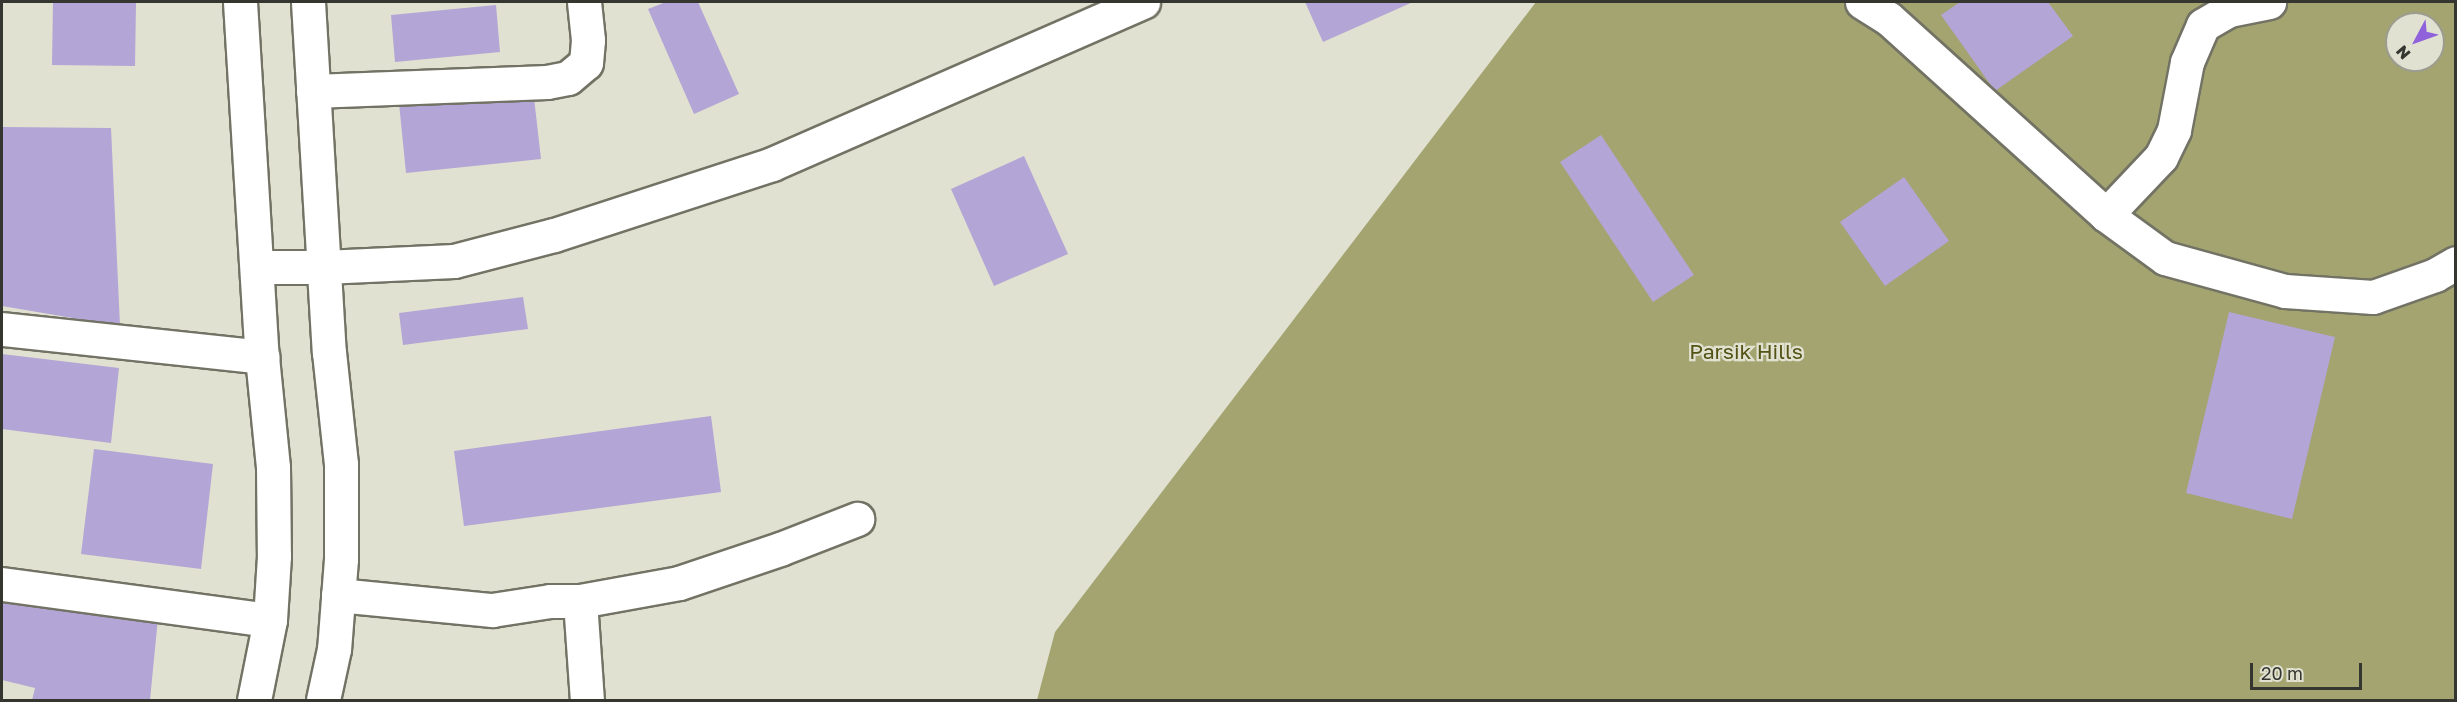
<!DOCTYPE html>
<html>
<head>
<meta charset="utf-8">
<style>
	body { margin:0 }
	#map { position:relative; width:2457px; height:702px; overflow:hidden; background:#e1e1d1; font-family:"Golos Text",sans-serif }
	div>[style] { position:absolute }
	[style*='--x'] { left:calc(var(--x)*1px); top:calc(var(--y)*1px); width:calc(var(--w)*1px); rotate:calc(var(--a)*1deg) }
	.forest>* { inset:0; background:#a3a470 }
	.building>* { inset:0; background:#b3a5d5 }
	.roads { filter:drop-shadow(2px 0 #737365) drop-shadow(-2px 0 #737365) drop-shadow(0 2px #737365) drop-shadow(0 -2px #737365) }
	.minor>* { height:33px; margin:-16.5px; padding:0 16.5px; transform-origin:16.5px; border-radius:16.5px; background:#fff }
	.highway>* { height:33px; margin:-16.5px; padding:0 16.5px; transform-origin:16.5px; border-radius:16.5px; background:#fff }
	span { translate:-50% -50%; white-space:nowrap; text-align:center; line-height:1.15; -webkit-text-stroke:4.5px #e1e1d1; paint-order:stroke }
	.park-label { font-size:21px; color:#545316 }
	.frame { position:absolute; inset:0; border:3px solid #35362f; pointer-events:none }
	.north { position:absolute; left:2385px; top:12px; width:60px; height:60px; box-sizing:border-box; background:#e1e1d1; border:2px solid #9c9d90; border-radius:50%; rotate:229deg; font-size:16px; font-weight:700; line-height:24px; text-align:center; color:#35362f }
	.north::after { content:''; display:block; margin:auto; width:21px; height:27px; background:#8f61db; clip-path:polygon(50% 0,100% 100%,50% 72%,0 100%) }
	.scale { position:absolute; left:2250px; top:663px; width:112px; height:27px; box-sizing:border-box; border:3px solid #35362f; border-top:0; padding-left:8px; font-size:18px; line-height:21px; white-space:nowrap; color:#35362f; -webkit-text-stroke:4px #e1e1d1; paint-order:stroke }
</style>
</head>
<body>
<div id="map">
	<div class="forest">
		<i style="clip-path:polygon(evenodd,1536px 2px,2455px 2px,2455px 700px,1037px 700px,1055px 632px,1536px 2px,2397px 24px,2433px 24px,2433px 60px,2397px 60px,2397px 24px)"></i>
	</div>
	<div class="building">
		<i style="clip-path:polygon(53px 2px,136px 2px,135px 66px,52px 65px)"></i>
		<i style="clip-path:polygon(666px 2px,698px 2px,739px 94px,694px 114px,648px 9px)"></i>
		<i style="clip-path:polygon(1305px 2px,1413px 2px,1323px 42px)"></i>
		<i style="clip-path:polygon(1960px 2px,2048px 2px,2073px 36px,1995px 91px,1941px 15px)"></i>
		<i style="clip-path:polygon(496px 5px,500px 52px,395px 62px,391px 15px)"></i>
		<i style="clip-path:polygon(533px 89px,541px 159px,406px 173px,399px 103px)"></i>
		<i style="clip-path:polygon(2px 127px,111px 128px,120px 326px,2px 306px)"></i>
		<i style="clip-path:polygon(1601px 135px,1694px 275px,1653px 302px,1560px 162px)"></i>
		<i style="clip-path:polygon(1024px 156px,1068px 254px,994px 286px,951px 189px)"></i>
		<i style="clip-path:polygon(1904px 177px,1949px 241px,1885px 286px,1840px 222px)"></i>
		<i style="clip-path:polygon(523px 297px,528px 329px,403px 345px,399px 313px)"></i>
		<i style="clip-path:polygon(2229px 312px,2335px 337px,2292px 519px,2186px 493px)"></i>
		<i style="clip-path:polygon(2px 354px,119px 368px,111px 443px,2px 429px)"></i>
		<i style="clip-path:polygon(711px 416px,721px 492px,464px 526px,454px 451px)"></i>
		<i style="clip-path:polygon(94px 449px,213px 464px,201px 569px,81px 554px)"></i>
		<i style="clip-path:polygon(2px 595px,158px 618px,150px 700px,32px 700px,35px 688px,2px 680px)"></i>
	</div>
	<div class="roads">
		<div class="minor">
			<i style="--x:1862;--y:2;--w:31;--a:32"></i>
			<i style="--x:1888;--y:18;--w:294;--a:42.1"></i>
			<i style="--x:2106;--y:215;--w:73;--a:36.1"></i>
			<i style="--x:2165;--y:258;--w:124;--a:15.4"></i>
			<i style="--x:2285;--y:291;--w:88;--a:3.9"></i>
			<i style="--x:2373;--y:297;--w:66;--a:-19.5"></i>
			<i style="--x:2435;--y:275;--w:24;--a:-30"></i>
			<i style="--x:313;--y:91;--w:234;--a:-2.2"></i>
			<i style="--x:547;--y:82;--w:21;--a:-11"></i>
			<i style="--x:568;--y:78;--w:23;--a:-40"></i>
			<i style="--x:586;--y:63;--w:23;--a:-85"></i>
			<i style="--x:588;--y:40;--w:38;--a:-96"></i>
			<i style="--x:2106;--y:215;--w:80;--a:-46.5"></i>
			<i style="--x:2161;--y:157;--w:30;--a:-64"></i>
			<i style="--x:2174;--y:130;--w:69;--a:-79.2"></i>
			<i style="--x:2187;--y:62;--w:40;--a:-66.6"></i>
			<i style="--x:2203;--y:25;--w:30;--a:-30"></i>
			<i style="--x:2229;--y:10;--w:41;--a:-11.3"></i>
			<i style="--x:257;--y:267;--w:67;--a:0"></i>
			<i style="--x:324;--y:267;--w:130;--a:-2.6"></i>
			<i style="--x:454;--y:261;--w:103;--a:-14.6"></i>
			<i style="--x:554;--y:235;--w:229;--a:-18"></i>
			<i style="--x:772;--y:164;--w:405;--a:-23.6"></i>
			<i style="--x:2;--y:329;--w:262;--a:6.1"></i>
			<i style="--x:2;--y:584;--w:270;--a:7.7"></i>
			<i style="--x:338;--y:595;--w:155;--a:5.6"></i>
			<i style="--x:492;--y:610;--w:59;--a:-8.8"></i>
			<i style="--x:550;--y:601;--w:30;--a:0"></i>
			<i style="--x:580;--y:601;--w:101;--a:-10.3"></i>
			<i style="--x:679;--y:583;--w:107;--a:-18.6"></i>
			<i style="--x:780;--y:549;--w:83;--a:-21.3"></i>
			<i style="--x:580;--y:601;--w:99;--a:86"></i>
		</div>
		<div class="highway">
			<i style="--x:240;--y:2;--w:356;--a:86.5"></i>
			<i style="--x:262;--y:357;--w:111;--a:84.3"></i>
			<i style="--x:273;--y:467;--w:89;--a:89.4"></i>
			<i style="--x:274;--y:556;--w:64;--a:93.6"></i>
			<i style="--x:270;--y:620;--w:82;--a:101.3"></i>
			<i style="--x:308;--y:2;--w:351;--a:86.6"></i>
			<i style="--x:329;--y:352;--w:113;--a:83.9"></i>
			<i style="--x:341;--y:464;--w:95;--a:90"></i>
			<i style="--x:341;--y:559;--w:90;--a:94.4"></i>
			<i style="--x:334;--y:649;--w:52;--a:102.2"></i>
		</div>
	</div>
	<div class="park-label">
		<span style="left:1746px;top:351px">Parsik Hills</span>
	</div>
	<div class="frame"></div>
	<div class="north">N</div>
	<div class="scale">20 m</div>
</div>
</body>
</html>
